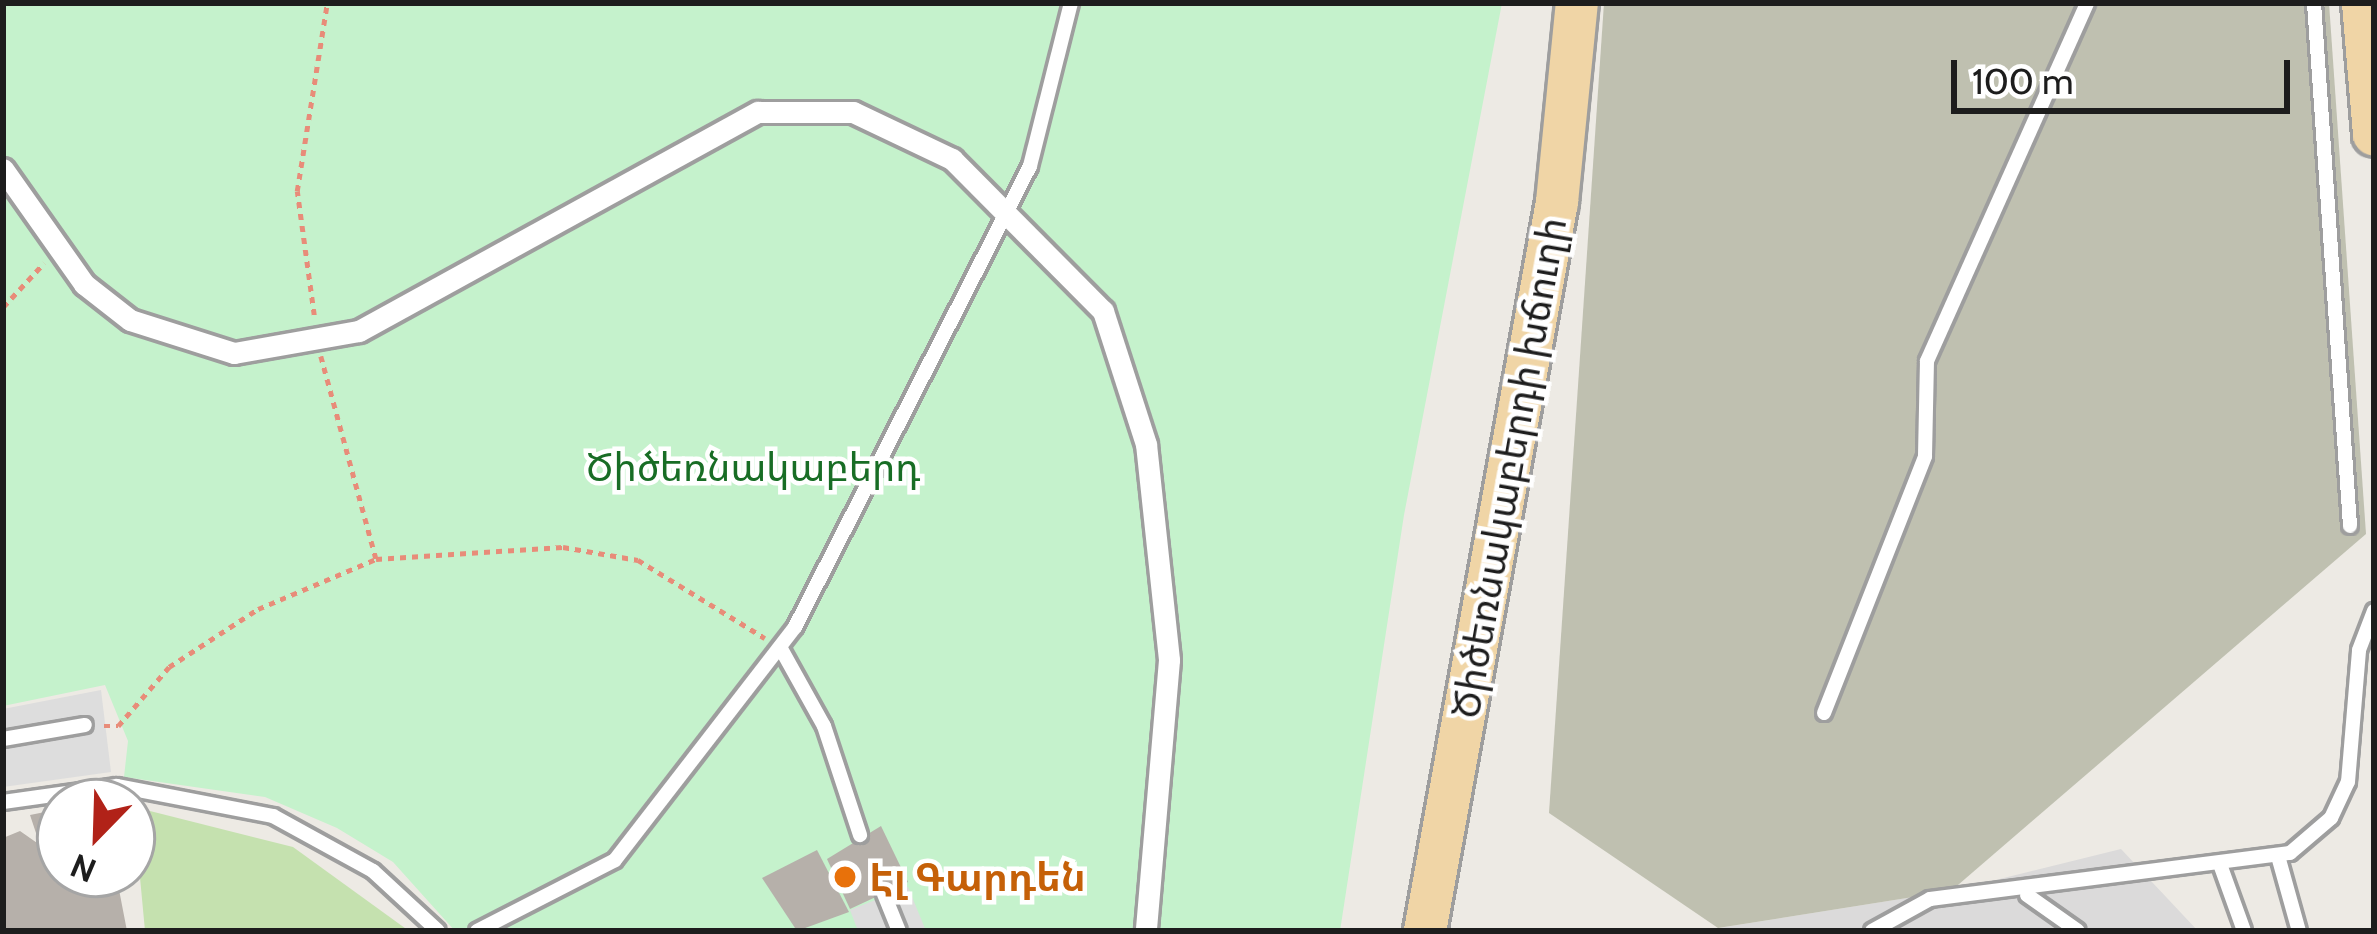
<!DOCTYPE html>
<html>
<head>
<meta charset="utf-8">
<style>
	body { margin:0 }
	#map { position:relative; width:2377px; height:934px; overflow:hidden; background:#edeae4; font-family:Cabin,"Noto Sans Armenian",sans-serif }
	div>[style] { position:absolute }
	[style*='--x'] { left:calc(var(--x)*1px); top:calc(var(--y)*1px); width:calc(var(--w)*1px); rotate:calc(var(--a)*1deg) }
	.residential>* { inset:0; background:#dbdada }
	.construction>* { inset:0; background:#bfc0b0 }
	.grass>* { inset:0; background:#c5e1af }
	.park>* { inset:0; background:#c5f2cc }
	.parking>* { inset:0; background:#ddd }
	.building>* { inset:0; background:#b6b0aa }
	.path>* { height:4.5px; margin-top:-2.25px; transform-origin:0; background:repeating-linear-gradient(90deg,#e88c79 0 6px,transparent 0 12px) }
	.roads { filter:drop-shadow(3px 0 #9e9e9e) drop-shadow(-3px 0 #9e9e9e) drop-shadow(0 3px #9e9e9e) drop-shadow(0 -3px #9e9e9e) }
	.service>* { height:14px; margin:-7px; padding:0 7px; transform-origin:7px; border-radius:7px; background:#fff }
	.pedestrian>* { height:21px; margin:-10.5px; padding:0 10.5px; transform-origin:10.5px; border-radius:10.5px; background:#fff }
	.primary>* { height:42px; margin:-21px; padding:0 21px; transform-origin:21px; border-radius:21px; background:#f0d5a6 }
	.dots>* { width:33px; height:33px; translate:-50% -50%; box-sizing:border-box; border:6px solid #fff; border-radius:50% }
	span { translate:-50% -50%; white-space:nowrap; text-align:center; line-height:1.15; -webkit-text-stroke:9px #fff; paint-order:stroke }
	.park-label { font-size:39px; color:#186d25 }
	.street-label { font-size:39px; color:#1d1d1d }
	.food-label { font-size:39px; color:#c56008; font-weight:700 }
	.left { translate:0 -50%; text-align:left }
	.frame { position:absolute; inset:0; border:6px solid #1d1d1d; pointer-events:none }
	.north { position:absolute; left:36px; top:778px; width:120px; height:120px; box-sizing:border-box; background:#fff; border:3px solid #a5a5a5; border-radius:50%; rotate:203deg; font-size:33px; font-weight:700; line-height:48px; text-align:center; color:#1d1d1d }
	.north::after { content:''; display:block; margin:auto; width:42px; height:54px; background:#b12218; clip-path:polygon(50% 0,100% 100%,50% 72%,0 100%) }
	.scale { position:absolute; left:1951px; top:60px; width:339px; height:54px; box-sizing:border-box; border:6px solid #1d1d1d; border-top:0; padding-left:15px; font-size:36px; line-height:42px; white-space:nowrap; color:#1d1d1d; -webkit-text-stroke:9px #fff; paint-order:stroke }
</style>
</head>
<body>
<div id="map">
	<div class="residential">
		<i style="clip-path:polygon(2121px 849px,2198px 931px,1700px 931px,1951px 891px)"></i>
	</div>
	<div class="construction">
		<i style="clip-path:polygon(1604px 3px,2329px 3px,2366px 534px,1951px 891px,1718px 928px,1549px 813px)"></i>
	</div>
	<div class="grass">
		<i style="clip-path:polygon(146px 810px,293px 847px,409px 931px,145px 931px,135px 824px)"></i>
	</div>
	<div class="park">
		<i style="clip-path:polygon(3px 3px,1502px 3px,1404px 515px,1340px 931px,455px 931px,393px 862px,337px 828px,265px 797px,124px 777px,128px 741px,105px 685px,3px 706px)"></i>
	</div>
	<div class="parking">
		<i style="clip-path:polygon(101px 690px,111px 772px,3px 787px,3px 709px)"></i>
		<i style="clip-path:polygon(908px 887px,926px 931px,858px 931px,850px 910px)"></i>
	</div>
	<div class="building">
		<i style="clip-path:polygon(60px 809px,60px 874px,116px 874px,127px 931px,3px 931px,3px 838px,20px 831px,40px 845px,30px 815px)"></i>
		<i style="clip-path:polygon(881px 826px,908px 882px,850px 909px,827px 859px)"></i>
		<i style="clip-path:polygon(817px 850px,849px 912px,797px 931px,762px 878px)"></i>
	</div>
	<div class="path">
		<i style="--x:3;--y:307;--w:60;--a:-47"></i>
		<i style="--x:314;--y:315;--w:125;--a:-97.8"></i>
		<i style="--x:297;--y:191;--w:190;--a:-80.9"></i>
		<i style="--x:321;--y:356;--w:210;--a:74.8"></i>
		<i style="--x:104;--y:726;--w:14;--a:0"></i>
		<i style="--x:118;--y:726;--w:78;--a:-49.2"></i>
		<i style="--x:169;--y:667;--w:106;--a:-33.1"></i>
		<i style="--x:258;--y:609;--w:128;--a:-23"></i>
		<i style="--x:376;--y:559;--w:187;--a:-3.7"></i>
		<i style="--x:563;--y:547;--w:76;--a:9.8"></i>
		<i style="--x:638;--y:560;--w:149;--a:31.6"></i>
	</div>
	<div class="roads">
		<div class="service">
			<i style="--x:2314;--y:3;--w:524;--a:86.06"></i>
			<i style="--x:780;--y:647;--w:90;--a:60.9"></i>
			<i style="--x:824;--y:726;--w:115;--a:71.7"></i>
			<i style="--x:1824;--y:713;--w:276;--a:-68.5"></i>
			<i style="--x:1925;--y:456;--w:95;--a:-88.8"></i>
			<i style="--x:1927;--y:361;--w:392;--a:-65.9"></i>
			<i style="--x:3;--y:739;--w:83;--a:-9.7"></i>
			<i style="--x:3;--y:802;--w:115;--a:-8"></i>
			<i style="--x:117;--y:786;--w:159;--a:10.9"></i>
			<i style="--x:273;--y:816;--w:114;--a:28.8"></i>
			<i style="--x:373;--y:871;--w:88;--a:42.7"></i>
			<i style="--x:2278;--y:856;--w:78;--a:74.4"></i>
			<i style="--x:2221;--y:867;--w:68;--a:70.2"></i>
			<i style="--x:884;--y:894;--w:40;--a:68"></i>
			<i style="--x:2027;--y:895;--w:62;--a:35.2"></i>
			<i style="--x:477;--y:931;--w:155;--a:-27.2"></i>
			<i style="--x:615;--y:860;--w:294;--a:-52.3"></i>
			<i style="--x:795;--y:627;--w:517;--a:-62.99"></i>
			<i style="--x:1030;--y:166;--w:168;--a:-75.9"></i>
			<i style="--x:1872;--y:931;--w:66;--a:-28.9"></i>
			<i style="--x:1930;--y:899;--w:363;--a:-7.3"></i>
			<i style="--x:2290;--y:853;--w:54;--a:-40.5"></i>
			<i style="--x:2331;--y:818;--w:40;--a:-65"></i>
			<i style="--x:2348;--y:782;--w:132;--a:-85.2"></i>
			<i style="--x:2359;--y:650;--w:42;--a:-69"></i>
		</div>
		<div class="pedestrian">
			<i style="--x:3;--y:169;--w:141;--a:54.8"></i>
			<i style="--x:84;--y:284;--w:58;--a:38"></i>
			<i style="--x:130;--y:320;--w:109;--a:17.6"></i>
			<i style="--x:234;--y:353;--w:127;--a:-10"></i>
			<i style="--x:359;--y:331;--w:455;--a:-28.8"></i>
			<i style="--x:758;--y:112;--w:95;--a:0"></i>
			<i style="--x:853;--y:112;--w:110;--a:25.4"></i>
			<i style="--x:952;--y:159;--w:214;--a:45.2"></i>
			<i style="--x:1103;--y:311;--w:140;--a:72.1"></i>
			<i style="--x:1146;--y:444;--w:217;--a:83.9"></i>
			<i style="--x:1169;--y:660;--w:272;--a:94.9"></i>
		</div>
		<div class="primary">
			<i style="--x:2363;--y:3;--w:132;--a:85.2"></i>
			<i style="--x:1425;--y:931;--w:741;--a:-79.74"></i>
			<i style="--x:1557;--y:202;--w:200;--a:-84.3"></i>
		</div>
	</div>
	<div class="dots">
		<i style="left:845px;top:877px;background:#e8710a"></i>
	</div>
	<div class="park-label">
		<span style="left:753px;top:467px">Ծիծեռնակաբերդ</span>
	</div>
	<div class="street-label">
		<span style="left:1509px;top:468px;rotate:-80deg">Ծիծեռնակաբերդի խճուղի</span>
	</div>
	<div class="food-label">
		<span class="left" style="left:869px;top:877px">Էլ Գարդեն</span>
	</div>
	<div class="frame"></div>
	<div class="north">N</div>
	<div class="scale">100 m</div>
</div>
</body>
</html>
